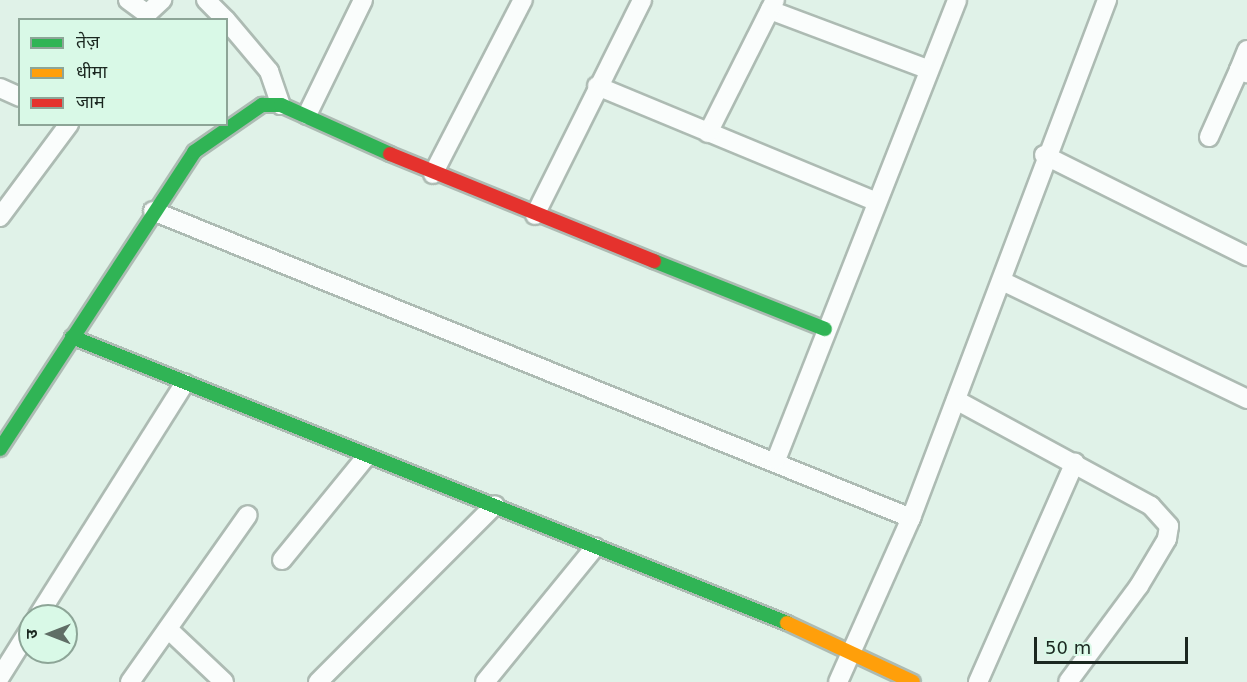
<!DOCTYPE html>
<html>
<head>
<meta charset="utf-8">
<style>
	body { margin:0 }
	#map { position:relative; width:1247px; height:682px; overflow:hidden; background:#e0f2e8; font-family:"DejaVu Sans","Noto Sans Devanagari",sans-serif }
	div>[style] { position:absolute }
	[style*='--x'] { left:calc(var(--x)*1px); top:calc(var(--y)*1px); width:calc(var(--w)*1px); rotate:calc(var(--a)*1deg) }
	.roads { filter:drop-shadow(2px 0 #adbbb3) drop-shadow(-2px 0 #adbbb3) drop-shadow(0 2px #adbbb3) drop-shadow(0 -2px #adbbb3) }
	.street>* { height:18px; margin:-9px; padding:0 9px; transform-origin:9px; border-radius:9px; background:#fafdfc }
	.fast>* { height:14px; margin:-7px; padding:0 7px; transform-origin:7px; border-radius:7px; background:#30b455 }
	.slow>* { height:14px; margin:-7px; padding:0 7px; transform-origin:7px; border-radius:7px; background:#ff9f0a }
	.jam>* { height:14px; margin:-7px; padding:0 7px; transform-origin:7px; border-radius:7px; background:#e5322d }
	span { translate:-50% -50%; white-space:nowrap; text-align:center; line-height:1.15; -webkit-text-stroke:4.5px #d9f9e7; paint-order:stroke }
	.legend { position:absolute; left:18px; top:18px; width:210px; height:108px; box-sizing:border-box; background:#d9f9e7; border:2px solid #8da597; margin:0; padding:8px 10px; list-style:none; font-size:18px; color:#1b2720 }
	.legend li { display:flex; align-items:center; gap:12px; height:30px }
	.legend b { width:30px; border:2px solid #8da597 }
	.north { position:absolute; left:18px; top:604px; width:60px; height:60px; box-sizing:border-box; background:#d9f9e7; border:2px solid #8da597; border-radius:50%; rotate:270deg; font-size:16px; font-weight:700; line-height:24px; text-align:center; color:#1b2720 }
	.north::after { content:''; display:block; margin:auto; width:21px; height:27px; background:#606e66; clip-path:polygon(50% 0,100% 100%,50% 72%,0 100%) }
	.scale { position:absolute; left:1034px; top:637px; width:154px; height:27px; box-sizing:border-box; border:3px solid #1b2720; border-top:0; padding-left:8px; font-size:18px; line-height:21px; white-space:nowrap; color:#1b2720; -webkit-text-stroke:4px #d9f9e7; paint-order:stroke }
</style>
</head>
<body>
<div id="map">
	<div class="roads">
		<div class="street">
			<i style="--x:128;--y:0;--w:24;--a:36"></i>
			<i style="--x:147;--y:14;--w:21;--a:-43"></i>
			<i style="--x:206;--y:0;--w:28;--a:45"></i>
			<i style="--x:770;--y:10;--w:168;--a:20.6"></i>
			<i style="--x:226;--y:20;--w:67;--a:49.9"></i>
			<i style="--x:269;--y:71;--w:36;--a:71"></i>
			<i style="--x:1247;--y:50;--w:22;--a:112"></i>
			<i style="--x:1239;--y:70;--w:9;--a:21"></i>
			<i style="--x:597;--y:86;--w:300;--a:22.5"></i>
			<i style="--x:0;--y:88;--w:22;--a:24"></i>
			<i style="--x:307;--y:115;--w:128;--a:-64"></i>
			<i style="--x:708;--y:133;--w:149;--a:-63.3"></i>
			<i style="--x:1209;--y:137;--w:73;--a:-65.9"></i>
			<i style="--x:1044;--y:155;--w:227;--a:26.5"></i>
			<i style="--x:433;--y:174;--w:196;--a:-62.7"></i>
			<i style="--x:153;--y:211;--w:818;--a:22.05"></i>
			<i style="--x:535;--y:215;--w:240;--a:-63.5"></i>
			<i style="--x:0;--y:217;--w:116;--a:-53.4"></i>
			<i style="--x:1002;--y:281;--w:272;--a:25.7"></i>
			<i style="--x:956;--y:400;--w:222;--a:28.5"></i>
			<i style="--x:1151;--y:506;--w:27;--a:48"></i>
			<i style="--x:1169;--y:526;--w:13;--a:99"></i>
			<i style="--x:1167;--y:539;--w:55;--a:120.8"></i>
			<i style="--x:1139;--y:586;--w:119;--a:126.5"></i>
			<i style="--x:776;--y:460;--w:494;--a:-68.5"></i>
			<i style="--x:282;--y:560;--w:133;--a:-50.8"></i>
			<i style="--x:38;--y:616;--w:275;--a:-57.8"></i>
			<i style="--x:168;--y:629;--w:77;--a:43.4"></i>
			<i style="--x:0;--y:677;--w:57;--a:-58"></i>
			<i style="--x:130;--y:682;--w:204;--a:-54.8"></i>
			<i style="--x:318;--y:682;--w:250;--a:-45"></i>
			<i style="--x:485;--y:682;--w:174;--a:-50.8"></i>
			<i style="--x:838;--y:682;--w:180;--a:-66"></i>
			<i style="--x:911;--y:518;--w:554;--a:-69.27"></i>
			<i style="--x:978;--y:682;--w:240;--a:-66.2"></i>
		</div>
		<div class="fast">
			<i style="--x:654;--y:261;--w:184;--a:21.7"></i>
			<i style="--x:72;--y:337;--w:770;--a:21.8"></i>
			<i style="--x:0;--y:449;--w:355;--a:-56.8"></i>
			<i style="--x:194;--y:152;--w:83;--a:-34.7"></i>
			<i style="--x:262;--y:105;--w:19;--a:0"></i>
			<i style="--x:281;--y:105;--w:120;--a:24.2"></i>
		</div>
		<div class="slow">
			<i style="--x:787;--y:623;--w:139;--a:25.1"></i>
		</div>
		<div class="jam">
			<i style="--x:390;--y:154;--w:285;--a:22.1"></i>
		</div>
	</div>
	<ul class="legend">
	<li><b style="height:8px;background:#30b455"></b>तेज़</li>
	<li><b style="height:8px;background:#ff9f0a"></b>धीमा</li>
	<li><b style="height:8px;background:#e5322d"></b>जाम</li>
	</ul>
	<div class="north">उ</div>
	<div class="scale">50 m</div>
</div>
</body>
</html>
